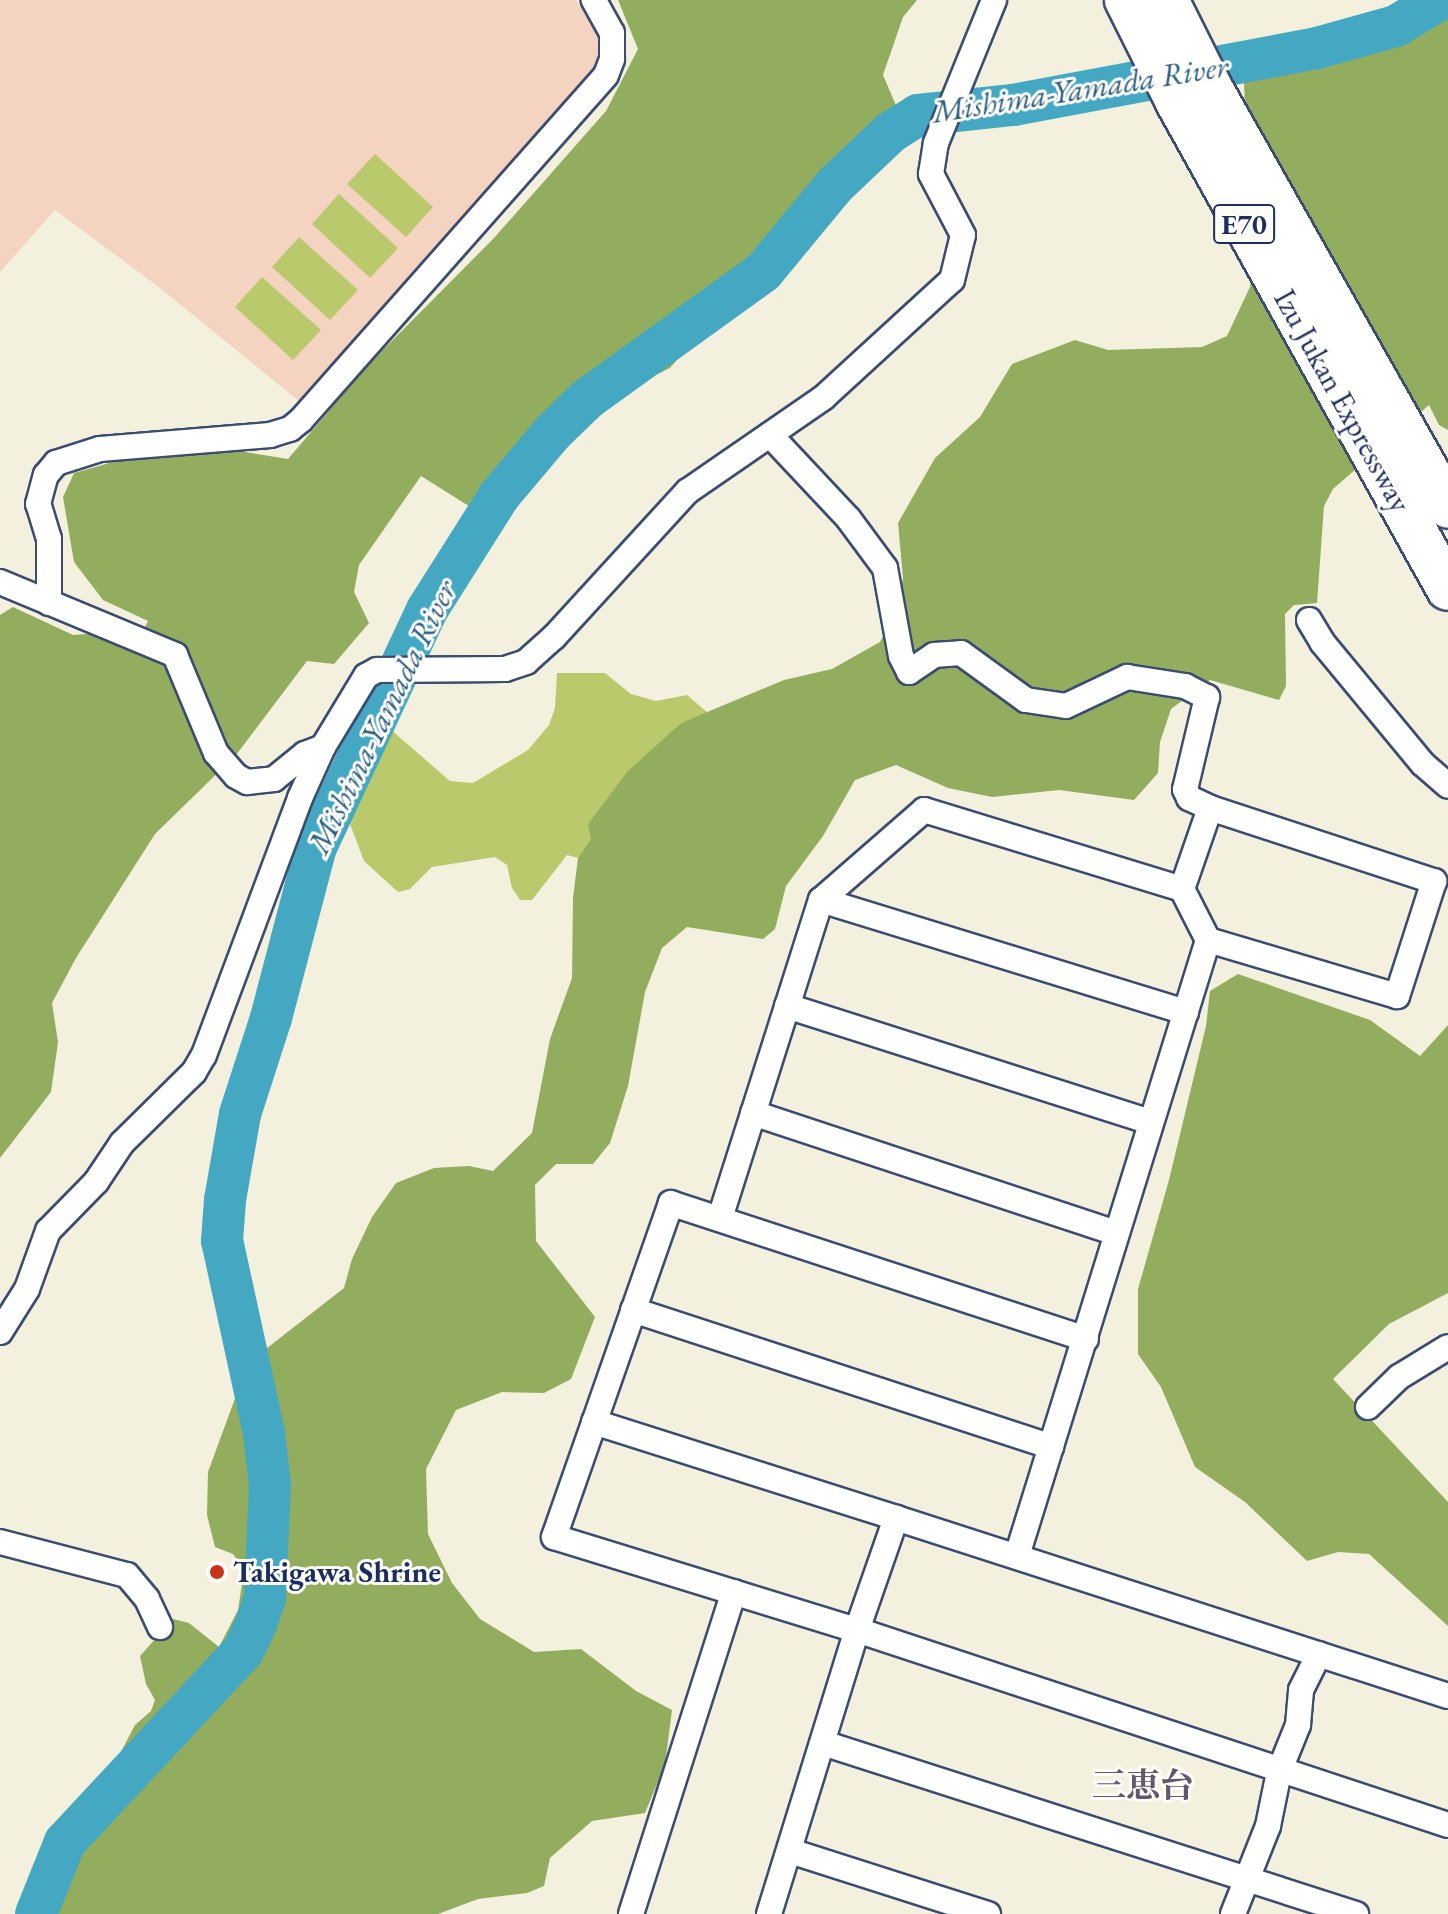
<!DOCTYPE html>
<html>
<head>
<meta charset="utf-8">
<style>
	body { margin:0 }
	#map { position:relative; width:1448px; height:1914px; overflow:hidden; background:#f3f0dd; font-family:"EB Garamond","Noto Serif JP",serif }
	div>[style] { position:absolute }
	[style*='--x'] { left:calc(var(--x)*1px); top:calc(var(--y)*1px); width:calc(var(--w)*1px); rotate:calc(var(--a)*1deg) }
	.built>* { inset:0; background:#f4d3c1 }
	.green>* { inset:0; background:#bac96b }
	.forest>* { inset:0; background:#93ad5f }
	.river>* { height:42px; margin:-21px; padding:0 21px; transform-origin:21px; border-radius:21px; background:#44a8c3 }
	.roads { filter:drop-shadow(2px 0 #3b4c71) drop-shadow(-2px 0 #3b4c71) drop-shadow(0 2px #3b4c71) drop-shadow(0 -2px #3b4c71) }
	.street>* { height:24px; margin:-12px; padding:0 12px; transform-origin:12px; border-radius:12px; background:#fff }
	.highway>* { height:42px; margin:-21px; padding:0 21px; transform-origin:21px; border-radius:21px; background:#fff }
	.dots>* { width:22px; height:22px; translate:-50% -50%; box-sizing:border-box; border:4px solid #fdfcf7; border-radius:50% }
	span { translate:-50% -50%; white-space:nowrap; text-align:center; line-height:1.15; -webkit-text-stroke:6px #fdfcf7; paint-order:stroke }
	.shield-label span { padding:2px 6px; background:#fdfcf7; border:2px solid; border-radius:6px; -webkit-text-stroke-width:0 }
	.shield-label { font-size:28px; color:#1b2f5e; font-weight:700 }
	.street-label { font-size:30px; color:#1b2f5e }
	.poi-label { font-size:30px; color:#1b2f5e; font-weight:700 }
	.left { translate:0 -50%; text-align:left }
	.water-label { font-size:32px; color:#2b5f86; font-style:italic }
	.quarter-label { font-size:34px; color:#62576b; font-weight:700 }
</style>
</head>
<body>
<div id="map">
	<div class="built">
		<i style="clip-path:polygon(0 0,576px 0,602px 43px,601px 58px,583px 86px,299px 401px,160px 288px,55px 210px,0 272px)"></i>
	</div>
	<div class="green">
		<i style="clip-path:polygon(375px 154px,433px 207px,406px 237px,347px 184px)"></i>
		<i style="clip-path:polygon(339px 194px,398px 248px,370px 278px,312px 224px)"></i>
		<i style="clip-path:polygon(299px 237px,358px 290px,330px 320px,272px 267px)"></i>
		<i style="clip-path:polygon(262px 277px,321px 330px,293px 360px,235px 307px)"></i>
		<i style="clip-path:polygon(557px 673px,605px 673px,631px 694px,656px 701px,687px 695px,708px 713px,681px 723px,578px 858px,567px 855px,532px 900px,520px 900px,512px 888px,507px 865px,495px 857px,432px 867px,410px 889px,398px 892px,364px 861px,350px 824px,356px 792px,390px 729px,450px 781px,473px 783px,528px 750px,549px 725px,555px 708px)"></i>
	</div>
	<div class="forest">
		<i style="clip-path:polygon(618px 0,917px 0,903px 17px,883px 75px,898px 110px,839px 170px,670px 368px,550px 427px,480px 513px,421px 476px,359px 565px,354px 592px,369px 623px,334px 664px,307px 661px,236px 755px,155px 834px,76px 958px,52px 1003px,58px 1042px,51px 1092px,0 1158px,0 615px,13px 607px,73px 635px,99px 633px,133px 651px,148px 621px,103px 600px,74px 562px,63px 497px,74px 473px,113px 462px,239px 451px,288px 459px,368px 365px,494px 238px,606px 111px,638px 49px)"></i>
		<i style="clip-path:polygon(1448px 0,1448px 430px,1439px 425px,1429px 405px,1333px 489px,1324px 506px,1317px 603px,1294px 605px,1285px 614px,1286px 686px,1279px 700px,1210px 680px,1171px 709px,1160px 742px,1158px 773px,1134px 800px,1059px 790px,992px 797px,948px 788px,896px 765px,855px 780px,823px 836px,786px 886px,775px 929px,763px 939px,687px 927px,662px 948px,645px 992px,628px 1086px,610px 1143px,593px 1164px,556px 1164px,535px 1185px,536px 1241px,595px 1317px,571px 1379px,544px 1393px,502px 1392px,456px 1410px,426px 1469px,428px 1534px,452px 1583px,480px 1619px,534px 1652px,581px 1649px,636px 1691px,672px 1710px,665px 1765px,645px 1813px,592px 1821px,550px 1858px,544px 1886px,527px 1893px,478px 1899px,438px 1914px,22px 1914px,33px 1878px,114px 1765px,135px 1725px,151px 1711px,155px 1700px,146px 1684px,140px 1656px,173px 1619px,189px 1623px,219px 1647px,238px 1610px,244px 1571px,233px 1554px,215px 1547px,207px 1515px,208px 1472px,248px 1363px,344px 1288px,352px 1259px,372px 1217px,396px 1183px,434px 1168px,469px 1166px,493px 1171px,532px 1133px,550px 1039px,572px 978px,573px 898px,578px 858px,591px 839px,588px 824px,627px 772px,681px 723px,784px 680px,832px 669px,880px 642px,897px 608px,903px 578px,898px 523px,935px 458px,980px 417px,1012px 364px,1075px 340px,1108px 350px,1202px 347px,1227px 336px,1250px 287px,1270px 156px,1245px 108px,1244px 82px,1268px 74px,1296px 72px,1344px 44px)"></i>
		<i style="clip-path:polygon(1238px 974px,1370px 1020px,1420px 1056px,1448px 1025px,1448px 1293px,1389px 1324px,1333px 1379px,1448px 1502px,1448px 1626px,1369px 1554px,1338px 1552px,1307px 1561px,1245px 1502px,1195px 1467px,1161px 1387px,1138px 1354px,1138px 1289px,1169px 1180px,1206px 1026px,1210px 991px)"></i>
	</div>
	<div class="river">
		<i style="--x:36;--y:1914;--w:78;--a:-68.1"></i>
		<i style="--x:65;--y:1842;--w:261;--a:-47"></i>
		<i style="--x:243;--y:1651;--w:30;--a:-64"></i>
		<i style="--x:256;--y:1624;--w:28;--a:-71"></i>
		<i style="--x:265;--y:1598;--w:113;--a:-87.5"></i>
		<i style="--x:270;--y:1485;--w:52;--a:-96.6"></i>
		<i style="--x:264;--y:1433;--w:197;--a:-102.3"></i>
		<i style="--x:222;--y:1241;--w:41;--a:-85.8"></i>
		<i style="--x:225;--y:1200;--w:87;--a:-80.1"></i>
		<i style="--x:240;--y:1114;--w:101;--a:-72.1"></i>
		<i style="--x:271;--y:1018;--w:177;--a:-75.3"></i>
		<i style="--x:316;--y:847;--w:262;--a:-64.9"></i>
		<i style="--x:427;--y:610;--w:135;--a:-57.7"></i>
		<i style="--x:499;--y:496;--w:82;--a:-49.9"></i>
		<i style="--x:552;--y:433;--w:49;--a:-44.2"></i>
		<i style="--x:587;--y:399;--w:217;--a:-35.8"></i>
		<i style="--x:763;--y:272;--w:113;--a:-50.4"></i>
		<i style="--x:835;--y:185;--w:77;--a:-43.4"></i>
		<i style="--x:891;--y:132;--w:32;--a:-32"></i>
		<i style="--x:918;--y:115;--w:96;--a:-6"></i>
		<i style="--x:1013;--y:105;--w:309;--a:-10.6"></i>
		<i style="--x:1317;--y:48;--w:82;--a:-15.6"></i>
		<i style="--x:1396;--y:26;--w:50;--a:-31.2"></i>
	</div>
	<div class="roads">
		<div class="street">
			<i style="--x:770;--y:435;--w:114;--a:46.8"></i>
			<i style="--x:848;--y:518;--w:62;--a:53.5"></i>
			<i style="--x:885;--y:568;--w:89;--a:79.7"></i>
			<i style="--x:901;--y:656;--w:18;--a:63"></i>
			<i style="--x:909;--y:672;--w:30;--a:-34"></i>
			<i style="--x:934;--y:655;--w:27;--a:-4"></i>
			<i style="--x:961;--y:653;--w:80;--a:35.9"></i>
			<i style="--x:1026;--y:700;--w:40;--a:8.5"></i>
			<i style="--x:1066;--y:706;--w:68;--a:-25.4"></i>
			<i style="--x:1127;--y:677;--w:59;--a:8.8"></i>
			<i style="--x:1185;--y:686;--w:25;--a:27"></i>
			<i style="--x:1207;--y:697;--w:95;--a:103.4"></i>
			<i style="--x:1185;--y:789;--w:10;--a:66"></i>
			<i style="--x:1189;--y:798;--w:23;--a:25"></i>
			<i style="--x:0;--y:582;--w:190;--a:22.6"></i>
			<i style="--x:175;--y:655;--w:106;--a:67.3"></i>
			<i style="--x:216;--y:753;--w:30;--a:49"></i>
			<i style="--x:236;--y:776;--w:13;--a:29"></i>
			<i style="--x:247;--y:782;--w:27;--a:-6"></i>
			<i style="--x:274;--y:779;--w:40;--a:-39"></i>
			<i style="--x:305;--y:754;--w:19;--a:-21"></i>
			<i style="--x:49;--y:603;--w:64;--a:-90"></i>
			<i style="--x:49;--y:539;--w:37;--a:-107"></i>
			<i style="--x:38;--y:504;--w:30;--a:-75"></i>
			<i style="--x:46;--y:475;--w:16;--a:-50"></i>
			<i style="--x:56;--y:463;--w:46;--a:-17.7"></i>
			<i style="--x:100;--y:449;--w:171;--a:-4.7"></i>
			<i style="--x:270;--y:435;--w:21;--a:-17"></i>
			<i style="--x:290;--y:429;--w:14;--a:-39"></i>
			<i style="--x:301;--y:420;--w:460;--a:-48.5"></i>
			<i style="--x:606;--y:75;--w:17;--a:-69"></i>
			<i style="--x:612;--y:59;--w:26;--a:-90"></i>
			<i style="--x:612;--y:33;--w:38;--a:-119"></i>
			<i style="--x:1309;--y:620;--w:26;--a:59"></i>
			<i style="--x:1322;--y:642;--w:158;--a:50.4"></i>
			<i style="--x:1423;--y:764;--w:33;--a:41"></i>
			<i style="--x:1182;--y:889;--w:86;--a:-70.9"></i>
			<i style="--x:1210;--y:808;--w:236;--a:18.1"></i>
			<i style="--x:1434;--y:881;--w:121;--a:107.8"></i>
			<i style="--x:1397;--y:996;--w:197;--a:-163.5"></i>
			<i style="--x:821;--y:900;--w:382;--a:17.1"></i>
			<i style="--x:787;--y:1006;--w:382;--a:17.7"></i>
			<i style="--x:753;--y:1113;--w:382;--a:18.3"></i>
			<i style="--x:720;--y:1218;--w:334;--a:-72.4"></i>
			<i style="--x:821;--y:900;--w:137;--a:-41.1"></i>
			<i style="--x:924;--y:810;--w:270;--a:17"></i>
			<i style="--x:1182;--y:889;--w:57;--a:63"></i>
			<i style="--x:1208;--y:940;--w:645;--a:107.23"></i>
			<i style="--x:633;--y:1310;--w:440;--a:18.1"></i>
			<i style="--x:0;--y:1332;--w:51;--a:-57.9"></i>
			<i style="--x:27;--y:1289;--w:62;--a:-70.1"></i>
			<i style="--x:48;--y:1231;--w:69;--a:-45.6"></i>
			<i style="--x:96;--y:1182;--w:47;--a:-56.3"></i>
			<i style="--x:122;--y:1143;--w:101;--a:-44.6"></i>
			<i style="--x:194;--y:1072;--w:20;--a:-60"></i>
			<i style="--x:204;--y:1055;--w:274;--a:-69.5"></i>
			<i style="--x:300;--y:798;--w:56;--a:-65.7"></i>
			<i style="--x:323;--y:747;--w:83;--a:-58.8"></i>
			<i style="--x:366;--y:676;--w:13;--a:-29"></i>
			<i style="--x:377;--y:670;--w:128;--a:-0.4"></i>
			<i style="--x:505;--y:669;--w:22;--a:-18"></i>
			<i style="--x:526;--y:662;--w:38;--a:-42"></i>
			<i style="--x:554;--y:637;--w:198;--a:-47.5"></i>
			<i style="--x:688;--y:491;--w:164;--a:-34.6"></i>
			<i style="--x:823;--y:398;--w:175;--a:-42.5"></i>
			<i style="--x:952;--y:280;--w:46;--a:-76.3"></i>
			<i style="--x:963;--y:235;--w:69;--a:-117.7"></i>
			<i style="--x:931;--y:174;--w:31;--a:-81"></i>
			<i style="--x:936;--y:143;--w:154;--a:-67.9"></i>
			<i style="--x:1086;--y:1339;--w:437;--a:-161.9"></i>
			<i style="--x:671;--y:1203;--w:354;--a:109.3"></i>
			<i style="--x:554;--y:1537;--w:317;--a:17.1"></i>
			<i style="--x:857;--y:1630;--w:622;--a:18.26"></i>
			<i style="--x:1368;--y:1407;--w:43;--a:-44.1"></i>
			<i style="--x:1399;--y:1377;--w:57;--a:-31.5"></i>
			<i style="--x:594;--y:1422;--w:317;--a:17.6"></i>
			<i style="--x:0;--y:1542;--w:131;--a:14.6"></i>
			<i style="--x:127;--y:1575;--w:31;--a:50"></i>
			<i style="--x:147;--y:1599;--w:31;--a:65"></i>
			<i style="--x:823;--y:1743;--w:560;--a:17.79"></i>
			<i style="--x:790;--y:1851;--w:208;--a:17.7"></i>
			<i style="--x:631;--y:1914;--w:338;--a:-72.3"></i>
			<i style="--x:769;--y:1914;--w:297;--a:-72.8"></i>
			<i style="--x:857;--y:1630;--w:119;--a:-70.8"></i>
			<i style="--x:896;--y:1518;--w:580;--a:17.87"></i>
			<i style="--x:1233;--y:1914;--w:95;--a:-68.3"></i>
			<i style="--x:1268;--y:1826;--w:55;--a:-78.5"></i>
			<i style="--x:1279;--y:1772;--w:51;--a:-68"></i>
			<i style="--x:1298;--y:1725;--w:35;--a:-85"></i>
			<i style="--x:1301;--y:1690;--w:40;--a:-63.4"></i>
		</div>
		<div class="highway">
			<i style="--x:1126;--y:0;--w:114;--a:63.4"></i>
			<i style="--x:1177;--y:102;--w:557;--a:60.91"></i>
			<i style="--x:1167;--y:0;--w:98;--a:63.4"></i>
			<i style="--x:1211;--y:88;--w:481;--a:60.5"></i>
		</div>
	</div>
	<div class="dots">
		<i style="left:217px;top:1572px;background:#c8321e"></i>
	</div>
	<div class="shield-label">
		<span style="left:1244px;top:224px">E70</span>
	</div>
	<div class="street-label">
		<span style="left:1342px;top:401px;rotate:61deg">Izu Jukan Expressway</span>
	</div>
	<div class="poi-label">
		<span class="left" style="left:233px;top:1572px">Takigawa Shrine</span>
	</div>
	<div class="water-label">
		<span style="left:1080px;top:89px;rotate:-9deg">Mishima-Yamada River</span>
		<span style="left:382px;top:717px;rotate:-64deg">Mishima-Yamada River</span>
	</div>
	<div class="quarter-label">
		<span style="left:1143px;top:1786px">三恵台</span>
	</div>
</div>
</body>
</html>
